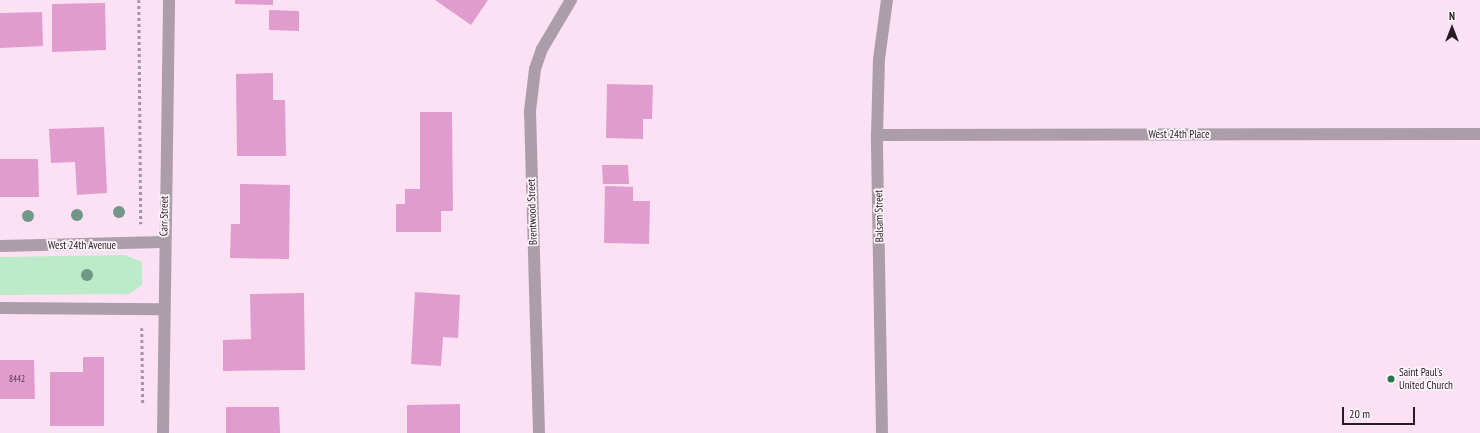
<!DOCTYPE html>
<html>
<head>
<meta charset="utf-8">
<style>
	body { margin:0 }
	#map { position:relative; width:1480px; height:433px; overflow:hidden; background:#fce1f4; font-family:"PT Sans Narrow",sans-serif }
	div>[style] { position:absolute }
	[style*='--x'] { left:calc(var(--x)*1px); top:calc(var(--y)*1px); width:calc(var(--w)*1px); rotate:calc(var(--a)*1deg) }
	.green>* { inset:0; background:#bdeac9 }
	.building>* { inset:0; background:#e09ccd }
	.path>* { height:2.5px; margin-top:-1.25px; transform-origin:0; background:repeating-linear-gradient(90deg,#a892a2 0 3px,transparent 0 6px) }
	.minor>* { height:12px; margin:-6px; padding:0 6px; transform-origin:6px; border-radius:6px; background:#ac9ea8 }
	.trees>* { width:12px; height:12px; margin:-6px; border-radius:50%; background:#719787 }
	.dots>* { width:11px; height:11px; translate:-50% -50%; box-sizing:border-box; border:2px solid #fcf5fa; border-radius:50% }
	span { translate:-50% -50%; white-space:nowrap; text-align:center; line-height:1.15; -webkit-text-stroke:3.5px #fcf5fa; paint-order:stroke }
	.number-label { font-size:9px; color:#553b4e }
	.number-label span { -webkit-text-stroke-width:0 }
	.street-label { font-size:11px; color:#271b24 }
	.poi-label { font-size:11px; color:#271b24 }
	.left { translate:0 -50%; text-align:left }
	.north { position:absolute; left:1432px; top:8px; width:40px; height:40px; -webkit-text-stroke:3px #fcf5fa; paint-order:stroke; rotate:0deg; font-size:11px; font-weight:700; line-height:16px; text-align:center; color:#271b24 }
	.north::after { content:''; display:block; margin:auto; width:14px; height:18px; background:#271b24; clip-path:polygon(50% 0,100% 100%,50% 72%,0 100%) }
	.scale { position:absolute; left:1342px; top:407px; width:73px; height:18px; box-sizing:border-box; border:2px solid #271b24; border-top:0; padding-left:5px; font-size:12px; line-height:14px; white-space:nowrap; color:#271b24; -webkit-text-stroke:3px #fcf5fa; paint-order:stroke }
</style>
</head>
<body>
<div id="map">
	<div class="green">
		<i style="clip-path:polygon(125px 255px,142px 262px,142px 285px,130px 294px,0 295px,0 257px)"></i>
	</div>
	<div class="building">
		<i style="clip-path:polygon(235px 0,273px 0,273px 5px,235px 4px)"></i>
		<i style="clip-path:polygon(435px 0,488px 0,471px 25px)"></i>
		<i style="clip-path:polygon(105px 3px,106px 50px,52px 52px,52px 4px)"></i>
		<i style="clip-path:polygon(269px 10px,299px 11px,299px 31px,269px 30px)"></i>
		<i style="clip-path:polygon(42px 12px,43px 46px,0 48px,0 13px)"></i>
		<i style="clip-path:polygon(273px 73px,273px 100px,285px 100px,286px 156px,237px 156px,236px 74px)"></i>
		<i style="clip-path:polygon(607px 84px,653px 85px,652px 119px,643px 119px,643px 139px,606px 138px)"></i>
		<i style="clip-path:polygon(420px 112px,452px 112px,453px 211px,441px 211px,441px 232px,396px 232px,396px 204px,405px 204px,405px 189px,420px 189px)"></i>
		<i style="clip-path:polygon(104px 127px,107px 193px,77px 195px,75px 162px,51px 163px,49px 129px)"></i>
		<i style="clip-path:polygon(0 159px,38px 159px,39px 197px,0 197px)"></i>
		<i style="clip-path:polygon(602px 165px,628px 165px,629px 184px,603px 184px)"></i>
		<i style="clip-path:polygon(240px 184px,290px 185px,289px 259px,230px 258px,231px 224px,240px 224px)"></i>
		<i style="clip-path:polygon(605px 186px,633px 187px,633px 201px,650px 201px,649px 244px,604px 243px)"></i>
		<i style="clip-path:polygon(415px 292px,460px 295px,458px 338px,443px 337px,441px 366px,411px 364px)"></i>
		<i style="clip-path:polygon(304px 293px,305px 370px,223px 371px,223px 340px,251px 339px,250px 294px)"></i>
		<i style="clip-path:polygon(83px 357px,104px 357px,104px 426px,50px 426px,50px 372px,83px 372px)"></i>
		<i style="clip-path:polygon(0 360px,34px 360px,35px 399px,0 399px)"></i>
		<i style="clip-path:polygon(460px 404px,460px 433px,407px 433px,407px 405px)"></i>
		<i style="clip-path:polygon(226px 407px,279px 407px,280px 433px,226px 433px)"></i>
	</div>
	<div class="path">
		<i style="--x:139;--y:0;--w:224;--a:89.5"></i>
		<i style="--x:142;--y:328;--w:77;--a:89.3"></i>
	</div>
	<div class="minor">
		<i style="--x:877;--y:135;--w:603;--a:-0.1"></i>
		<i style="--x:0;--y:246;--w:163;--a:-1.4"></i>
		<i style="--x:0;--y:308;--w:162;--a:0.4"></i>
		<i style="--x:163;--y:433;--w:433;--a:-89.2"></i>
		<i style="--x:539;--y:433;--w:322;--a:-91.6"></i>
		<i style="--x:530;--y:111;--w:42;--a:-83.2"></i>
		<i style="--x:535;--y:69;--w:21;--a:-71"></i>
		<i style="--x:542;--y:49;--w:57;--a:-59.4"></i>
		<i style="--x:882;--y:433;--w:298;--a:-91"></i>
		<i style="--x:877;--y:135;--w:76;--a:-88.5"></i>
		<i style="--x:879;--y:59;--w:60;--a:-82.3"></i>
	</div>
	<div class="trees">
		<i style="left:119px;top:212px"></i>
		<i style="left:77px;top:215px"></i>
		<i style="left:28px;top:216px"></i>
		<i style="left:87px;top:275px"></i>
	</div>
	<div class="dots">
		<i style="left:1391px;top:379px;background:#277646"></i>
	</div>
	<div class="number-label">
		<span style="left:17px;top:379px">8442</span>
	</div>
	<div class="street-label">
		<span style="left:1179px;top:134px">West 24th Place</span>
		<span style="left:532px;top:212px;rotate:-92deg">Brentwood Street</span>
		<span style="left:164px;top:216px;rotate:-89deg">Carr Street</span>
		<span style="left:879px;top:216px;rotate:-91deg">Balsam Street</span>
		<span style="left:82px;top:245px">West 24th Avenue</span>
	</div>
	<div class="poi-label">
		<span class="left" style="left:1399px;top:379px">Saint Paul's<br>United Church</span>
	</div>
	<div class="north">N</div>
	<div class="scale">20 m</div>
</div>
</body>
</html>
